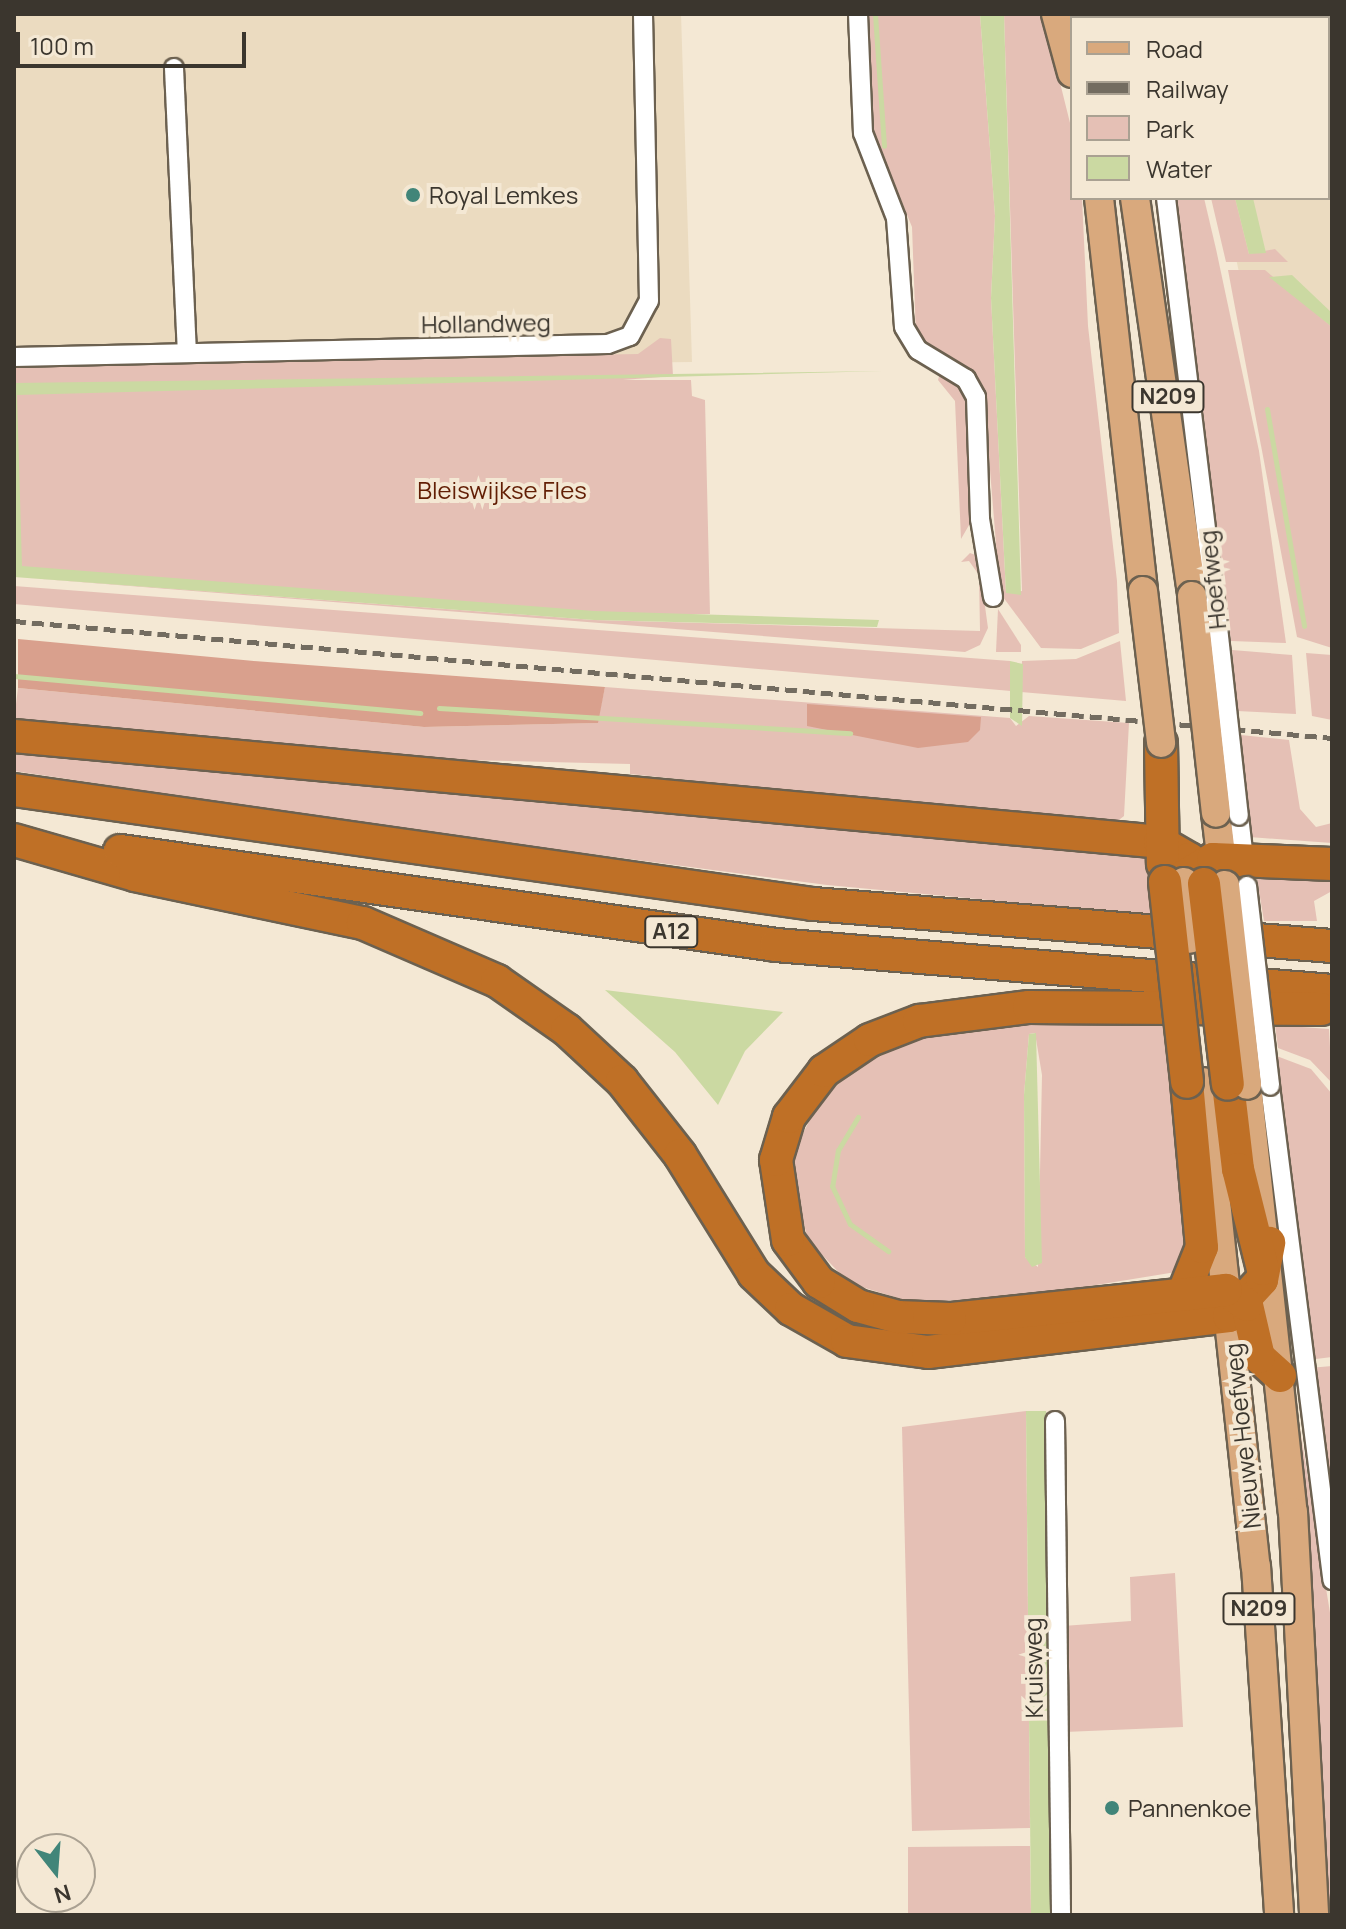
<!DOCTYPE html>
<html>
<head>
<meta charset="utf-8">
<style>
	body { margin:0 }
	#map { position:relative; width:1346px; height:1929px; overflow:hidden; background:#f4e8d4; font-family:Manrope,sans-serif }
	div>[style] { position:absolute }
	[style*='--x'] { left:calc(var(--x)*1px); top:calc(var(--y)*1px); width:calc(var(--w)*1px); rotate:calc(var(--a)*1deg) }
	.built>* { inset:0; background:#ebdbc0 }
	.green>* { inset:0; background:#e5c0b5 }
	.forest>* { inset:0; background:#d9a08d }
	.water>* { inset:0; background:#cbd9a2 }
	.stream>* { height:5px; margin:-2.5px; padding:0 2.5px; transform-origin:2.5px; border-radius:2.5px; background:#cbd9a2 }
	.roads { filter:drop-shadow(2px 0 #6c6150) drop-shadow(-2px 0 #6c6150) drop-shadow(0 2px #6c6150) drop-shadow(0 -2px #6c6150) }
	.street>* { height:18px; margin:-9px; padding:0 9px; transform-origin:9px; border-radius:9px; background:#fff }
	.primary>* { height:28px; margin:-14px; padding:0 14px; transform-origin:14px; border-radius:14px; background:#d9a97d }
	.highway>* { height:32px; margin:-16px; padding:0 16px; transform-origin:16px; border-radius:16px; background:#bf7026 }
	.rail>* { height:5px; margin-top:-2.5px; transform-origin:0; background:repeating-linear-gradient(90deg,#736c60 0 12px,transparent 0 18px) }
	.bridges { filter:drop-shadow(2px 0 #6c6150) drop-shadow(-2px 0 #6c6150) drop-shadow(0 2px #6c6150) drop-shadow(0 -2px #6c6150) }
	.street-bridge>* { height:18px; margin:-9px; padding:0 9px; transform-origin:9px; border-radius:9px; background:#fff }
	.primary-bridge>* { height:28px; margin:-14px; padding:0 14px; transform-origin:14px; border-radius:14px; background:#d9a97d }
	.highway-bridge>* { height:32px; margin:-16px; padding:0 16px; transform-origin:16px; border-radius:16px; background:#bf7026 }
	.dots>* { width:22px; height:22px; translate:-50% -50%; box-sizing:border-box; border:4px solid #f4e8d4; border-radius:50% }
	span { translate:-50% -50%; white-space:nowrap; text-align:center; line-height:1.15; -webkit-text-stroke:8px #f4e8d4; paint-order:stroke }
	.shield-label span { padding:2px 6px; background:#f4e8d4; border:2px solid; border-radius:6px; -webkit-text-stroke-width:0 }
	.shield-label { font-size:22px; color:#3b362e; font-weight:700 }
	.poi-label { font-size:24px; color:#3b362e }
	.left { translate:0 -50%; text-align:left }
	.street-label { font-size:24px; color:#3b362e }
	.park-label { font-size:24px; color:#621e04 }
	.frame { position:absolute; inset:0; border:16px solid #3b362e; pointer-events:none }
	.legend { position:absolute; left:1070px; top:16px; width:260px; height:184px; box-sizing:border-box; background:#f4e8d4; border:2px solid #aaa192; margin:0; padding:10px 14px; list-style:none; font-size:24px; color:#3b362e }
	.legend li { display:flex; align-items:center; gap:16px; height:40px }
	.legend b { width:40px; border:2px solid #aaa192 }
	.north { position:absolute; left:16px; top:1833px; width:80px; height:80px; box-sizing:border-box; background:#f4e8d4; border:2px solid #aaa192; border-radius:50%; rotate:163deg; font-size:22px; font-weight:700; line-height:32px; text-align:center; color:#3b362e }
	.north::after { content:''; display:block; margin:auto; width:28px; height:36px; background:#418579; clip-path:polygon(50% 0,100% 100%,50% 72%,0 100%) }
	.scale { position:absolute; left:16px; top:32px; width:230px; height:36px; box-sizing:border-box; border:4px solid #3b362e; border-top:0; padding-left:10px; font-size:24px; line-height:28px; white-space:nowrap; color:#3b362e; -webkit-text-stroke:6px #f4e8d4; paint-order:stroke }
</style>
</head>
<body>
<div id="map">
	<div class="built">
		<i style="clip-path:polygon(14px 14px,681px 14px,692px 362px,14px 370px)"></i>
		<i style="clip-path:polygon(1190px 14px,1332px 14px,1332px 632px,1316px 630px,1223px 198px,1328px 198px,1328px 18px)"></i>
	</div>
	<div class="green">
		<i style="clip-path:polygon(866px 14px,980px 14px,995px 216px,991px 298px,1006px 593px,1022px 591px,1004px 14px,1043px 14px,1072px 131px,1072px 198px,1082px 198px,1088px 326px,1117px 581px,1119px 633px,1081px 649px,1041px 648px,1000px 593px,984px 396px,970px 370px,916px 336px,912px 227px,869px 121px)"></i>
		<i style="clip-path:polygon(1175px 198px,1204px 198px,1216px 249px,1259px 451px,1286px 643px,1231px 641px)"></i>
		<i style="clip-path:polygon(1211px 198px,1235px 198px,1249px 254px,1275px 249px,1288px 262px,1226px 262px)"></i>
		<i style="clip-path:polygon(1228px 270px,1265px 270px,1332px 327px,1332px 648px,1297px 637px)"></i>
		<i style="clip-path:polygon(660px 338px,671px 339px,673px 376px,623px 380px,691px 380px,692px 396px,705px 400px,710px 614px,623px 615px,14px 567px,14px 365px,638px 354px)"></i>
		<i style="clip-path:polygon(940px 373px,967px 395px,972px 520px,961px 539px,955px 401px,938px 380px)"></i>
		<i style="clip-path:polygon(970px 553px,978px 556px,988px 628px,980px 645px,965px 652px,17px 577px,594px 620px,980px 631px,979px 575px,969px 561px,961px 562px)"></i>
		<i style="clip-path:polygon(14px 586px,1010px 661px,1011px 691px,14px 604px)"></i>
		<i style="clip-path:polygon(998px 609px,1021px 645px,1021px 652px,996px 652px)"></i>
		<i style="clip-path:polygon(1120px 641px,1126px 701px,1021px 692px,1022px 661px,1076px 659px)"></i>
		<i style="clip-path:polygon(1232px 650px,1292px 655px,1296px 714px,1237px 711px)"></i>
		<i style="clip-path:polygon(1306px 653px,1332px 655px,1332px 720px,1312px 716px)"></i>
		<i style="clip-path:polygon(605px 687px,1010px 718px,1016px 726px,1029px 716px,1129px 723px,1124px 816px,1115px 823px,1042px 818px,630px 774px,630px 764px,464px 760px,14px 720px,18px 688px,424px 727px,597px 723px)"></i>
		<i style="clip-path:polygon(1241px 735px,1289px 740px,1300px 809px,1316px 827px,1332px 823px,1332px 843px,1249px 837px)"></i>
		<i style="clip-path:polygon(14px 744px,1154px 851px,1160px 916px,827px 885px,395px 828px,14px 771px)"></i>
		<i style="clip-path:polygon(1256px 873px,1332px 877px,1332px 891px,1314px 901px,1317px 921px,1264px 921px)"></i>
		<i style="clip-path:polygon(evenodd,1169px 1022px,1192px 1240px,1176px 1272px,1035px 1295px,914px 1303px,849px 1283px,808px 1240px,791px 1173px,796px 1147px,820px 1100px,859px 1065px,928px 1035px,1003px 1024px,1169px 1022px,1035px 1033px,1042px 1075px,1038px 1267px,1025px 1257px,1024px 1095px,1029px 1034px,1035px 1033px)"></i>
		<i style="clip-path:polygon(1275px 1025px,1329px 1029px,1332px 1083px,1310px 1060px,1278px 1048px)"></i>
		<i style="clip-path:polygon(1274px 1055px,1311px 1069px,1332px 1094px,1332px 1357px,1308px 1360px)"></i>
		<i style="clip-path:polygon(1332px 1366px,1332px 1526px,1309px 1368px)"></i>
		<i style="clip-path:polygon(1294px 1392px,1332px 1625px,1332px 1915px,1326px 1915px)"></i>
		<i style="clip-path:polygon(1026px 1411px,1030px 1828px,912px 1831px,902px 1427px)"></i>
		<i style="clip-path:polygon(1175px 1573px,1183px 1727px,1065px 1732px,1063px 1626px,1131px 1621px,1130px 1577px)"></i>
		<i style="clip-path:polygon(1030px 1846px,1031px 1915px,908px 1915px,908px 1847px)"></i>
	</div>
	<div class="forest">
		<i style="clip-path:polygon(18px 639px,254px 661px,605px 687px,598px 723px,424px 727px,18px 688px)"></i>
		<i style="clip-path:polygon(807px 704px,981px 717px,980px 730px,968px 742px,918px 748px,807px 726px)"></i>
	</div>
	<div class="water">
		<i style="clip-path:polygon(980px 14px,1004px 14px,1021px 595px,1006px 593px,991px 298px,995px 216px)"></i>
		<i style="clip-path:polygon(1235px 198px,1253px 198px,1266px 253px,1249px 254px)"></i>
		<i style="clip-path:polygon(1292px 275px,1332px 313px,1332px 327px,1269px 277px)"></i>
		<i style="clip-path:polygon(883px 371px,17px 395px,22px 566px,594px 611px,879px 620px,877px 627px,594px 620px,14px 577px,14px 383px)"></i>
		<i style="clip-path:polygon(1010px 661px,1023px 664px,1022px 726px,1010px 718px)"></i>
		<i style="clip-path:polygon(605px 990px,783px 1012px,745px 1051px,718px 1105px,675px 1052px)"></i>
		<i style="clip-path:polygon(1036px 1033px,1042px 1263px,1032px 1267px,1025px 1257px,1024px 1095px,1029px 1034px)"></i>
		<i style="clip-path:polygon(1026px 1411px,1046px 1411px,1052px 1915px,1031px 1915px)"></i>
	</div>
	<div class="stream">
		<i style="--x:875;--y:14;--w:132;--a:86.1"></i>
		<i style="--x:1267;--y:409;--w:220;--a:80.3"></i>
		<i style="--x:14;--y:676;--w:408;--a:5.2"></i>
		<i style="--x:439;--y:708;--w:412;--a:3.5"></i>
		<i style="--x:858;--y:1117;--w:39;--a:121"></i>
		<i style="--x:838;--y:1150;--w:36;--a:99"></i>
		<i style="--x:832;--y:1186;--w:42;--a:64.7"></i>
		<i style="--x:850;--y:1224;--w:47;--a:35.4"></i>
	</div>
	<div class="roads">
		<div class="street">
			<i style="--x:858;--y:14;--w:119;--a:87.6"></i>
			<i style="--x:863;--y:133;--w:91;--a:68.8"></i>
			<i style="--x:896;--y:218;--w:109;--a:85.8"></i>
			<i style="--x:904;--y:327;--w:27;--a:59"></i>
			<i style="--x:918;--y:350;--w:56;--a:31.1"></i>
			<i style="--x:966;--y:379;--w:21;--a:61"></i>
			<i style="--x:976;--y:397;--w:122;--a:88.1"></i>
			<i style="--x:980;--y:519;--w:79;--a:80.5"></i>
			<i style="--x:1152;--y:14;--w:4;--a:90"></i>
			<i style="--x:174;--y:68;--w:285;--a:87.4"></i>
			<i style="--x:1166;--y:198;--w:405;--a:83.1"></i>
			<i style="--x:14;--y:357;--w:594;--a:-1.25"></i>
			<i style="--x:608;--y:344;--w:23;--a:-20"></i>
			<i style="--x:630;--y:336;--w:40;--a:-62"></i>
			<i style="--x:649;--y:301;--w:287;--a:-91.2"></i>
			<i style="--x:1239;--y:816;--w:52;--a:83.4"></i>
			<i style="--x:1270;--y:1086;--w:498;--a:82.8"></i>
			<i style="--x:1055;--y:1421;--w:494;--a:89.3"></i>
		</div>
		<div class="primary">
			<i style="--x:1056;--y:14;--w:61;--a:74.8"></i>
			<i style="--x:1096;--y:14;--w:4;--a:76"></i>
			<i style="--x:1099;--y:198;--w:395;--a:83.6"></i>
			<i style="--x:1135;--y:198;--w:402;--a:81.8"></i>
			<i style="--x:1216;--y:813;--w:67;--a:83.2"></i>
			<i style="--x:1203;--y:1082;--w:487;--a:83.8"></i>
			<i style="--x:1256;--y:1566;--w:350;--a:86.2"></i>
			<i style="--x:1247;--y:1085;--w:429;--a:83.9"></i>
			<i style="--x:1293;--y:1512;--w:404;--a:87"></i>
		</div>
		<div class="highway">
			<i style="--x:14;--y:736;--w:1151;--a:5.28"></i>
			<i style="--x:1160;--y:842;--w:34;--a:30"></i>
			<i style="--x:1189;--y:859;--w:29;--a:59"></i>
			<i style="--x:1161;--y:743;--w:121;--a:89.1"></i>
			<i style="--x:14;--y:790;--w:807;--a:8.12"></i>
			<i style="--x:813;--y:904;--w:521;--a:4.63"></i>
			<i style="--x:14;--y:840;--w:126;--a:16.1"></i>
			<i style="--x:135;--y:875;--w:233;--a:11.9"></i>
			<i style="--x:363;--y:923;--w:146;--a:23.4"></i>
			<i style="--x:497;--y:981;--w:85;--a:35"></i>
			<i style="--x:567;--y:1030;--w:75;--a:42.8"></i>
			<i style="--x:622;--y:1081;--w:94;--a:51.9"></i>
			<i style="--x:680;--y:1155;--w:140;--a:58.1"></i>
			<i style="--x:754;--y:1274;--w:51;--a:43.4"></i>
			<i style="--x:791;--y:1309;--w:64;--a:29.7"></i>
			<i style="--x:847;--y:1341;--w:82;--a:7.7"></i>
			<i style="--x:928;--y:1352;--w:303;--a:-6.8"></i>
			<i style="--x:1229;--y:1316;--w:49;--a:-47.5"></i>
			<i style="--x:1262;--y:1280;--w:38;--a:-79"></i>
			<i style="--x:120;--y:851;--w:663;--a:8.15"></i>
			<i style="--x:776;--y:945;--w:558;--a:4.73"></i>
			<i style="--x:1183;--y:877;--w:35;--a:-31"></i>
			<i style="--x:1213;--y:859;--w:119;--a:2.4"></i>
			<i style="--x:1228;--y:1084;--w:86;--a:83.3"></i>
			<i style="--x:1238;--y:1169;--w:103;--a:76"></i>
			<i style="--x:1184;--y:1292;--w:48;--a:-68.2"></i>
			<i style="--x:1202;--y:1247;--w:166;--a:-95.2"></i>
			<i style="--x:1280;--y:1376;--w:28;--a:-138"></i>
			<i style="--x:1259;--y:1357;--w:53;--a:-103"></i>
			<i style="--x:1247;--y:1305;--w:26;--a:-144"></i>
			<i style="--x:1226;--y:1290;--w:278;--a:174"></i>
			<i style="--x:950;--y:1319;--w:52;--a:-177.8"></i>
			<i style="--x:898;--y:1317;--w:41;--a:-164.6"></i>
			<i style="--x:858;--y:1306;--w:46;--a:-148.4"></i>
			<i style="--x:819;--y:1282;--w:52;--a:-126.4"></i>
			<i style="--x:788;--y:1240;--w:81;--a:-98.5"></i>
			<i style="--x:776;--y:1160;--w:45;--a:-73.2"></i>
			<i style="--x:789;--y:1117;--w:58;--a:-52.7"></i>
			<i style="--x:824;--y:1071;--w:55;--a:-34"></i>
			<i style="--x:870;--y:1040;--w:53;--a:-21.2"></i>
			<i style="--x:919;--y:1021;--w:111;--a:-7.3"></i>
			<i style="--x:1029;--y:1007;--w:292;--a:0.4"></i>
		</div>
	</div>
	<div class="rail">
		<i style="--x:14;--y:621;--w:1323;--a:5.07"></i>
	</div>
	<div class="bridges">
		<div class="street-bridge">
			<i style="--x:1215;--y:600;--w:217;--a:83.7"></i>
			<i style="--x:1247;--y:886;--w:201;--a:83.4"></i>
		</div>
		<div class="primary-bridge">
			<i style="--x:1143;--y:591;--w:153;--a:83.2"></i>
			<i style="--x:1192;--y:596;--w:218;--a:83.7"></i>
			<i style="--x:1184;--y:882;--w:57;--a:84"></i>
			<i style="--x:1225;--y:885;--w:201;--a:83.7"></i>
		</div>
		<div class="highway-bridge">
			<i style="--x:1165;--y:882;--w:201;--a:83.7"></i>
			<i style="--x:1204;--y:884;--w:201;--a:83.2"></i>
		</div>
	</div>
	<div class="dots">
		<i style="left:413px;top:195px;background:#418579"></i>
		<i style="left:1112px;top:1808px;background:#418579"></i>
	</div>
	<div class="shield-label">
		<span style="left:1168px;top:397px">N209</span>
		<span style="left:671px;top:932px">A12</span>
		<span style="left:1259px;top:1609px">N209</span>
	</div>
	<div class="poi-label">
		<span class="left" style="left:429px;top:195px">Royal Lemkes</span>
		<span class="left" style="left:1128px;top:1808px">Pannenkoe</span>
	</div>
	<div class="street-label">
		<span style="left:486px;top:323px;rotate:-1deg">Hollandweg</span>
		<span style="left:1212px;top:580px;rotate:-96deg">Hoefweg</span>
		<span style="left:1242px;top:1436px;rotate:-96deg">Nieuwe Hoefweg</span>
		<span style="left:1033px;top:1668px;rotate:-91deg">Kruisweg</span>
	</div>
	<div class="park-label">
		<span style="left:502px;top:490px">Bleiswijkse Fles</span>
	</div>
	<div class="frame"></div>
	<ul class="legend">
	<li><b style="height:10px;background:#d9a97d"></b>Road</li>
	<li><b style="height:10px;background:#736c60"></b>Railway</li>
	<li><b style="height:22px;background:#e5c0b5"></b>Park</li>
	<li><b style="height:22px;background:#cbd9a2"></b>Water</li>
	</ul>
	<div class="north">N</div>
	<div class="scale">100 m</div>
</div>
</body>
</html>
